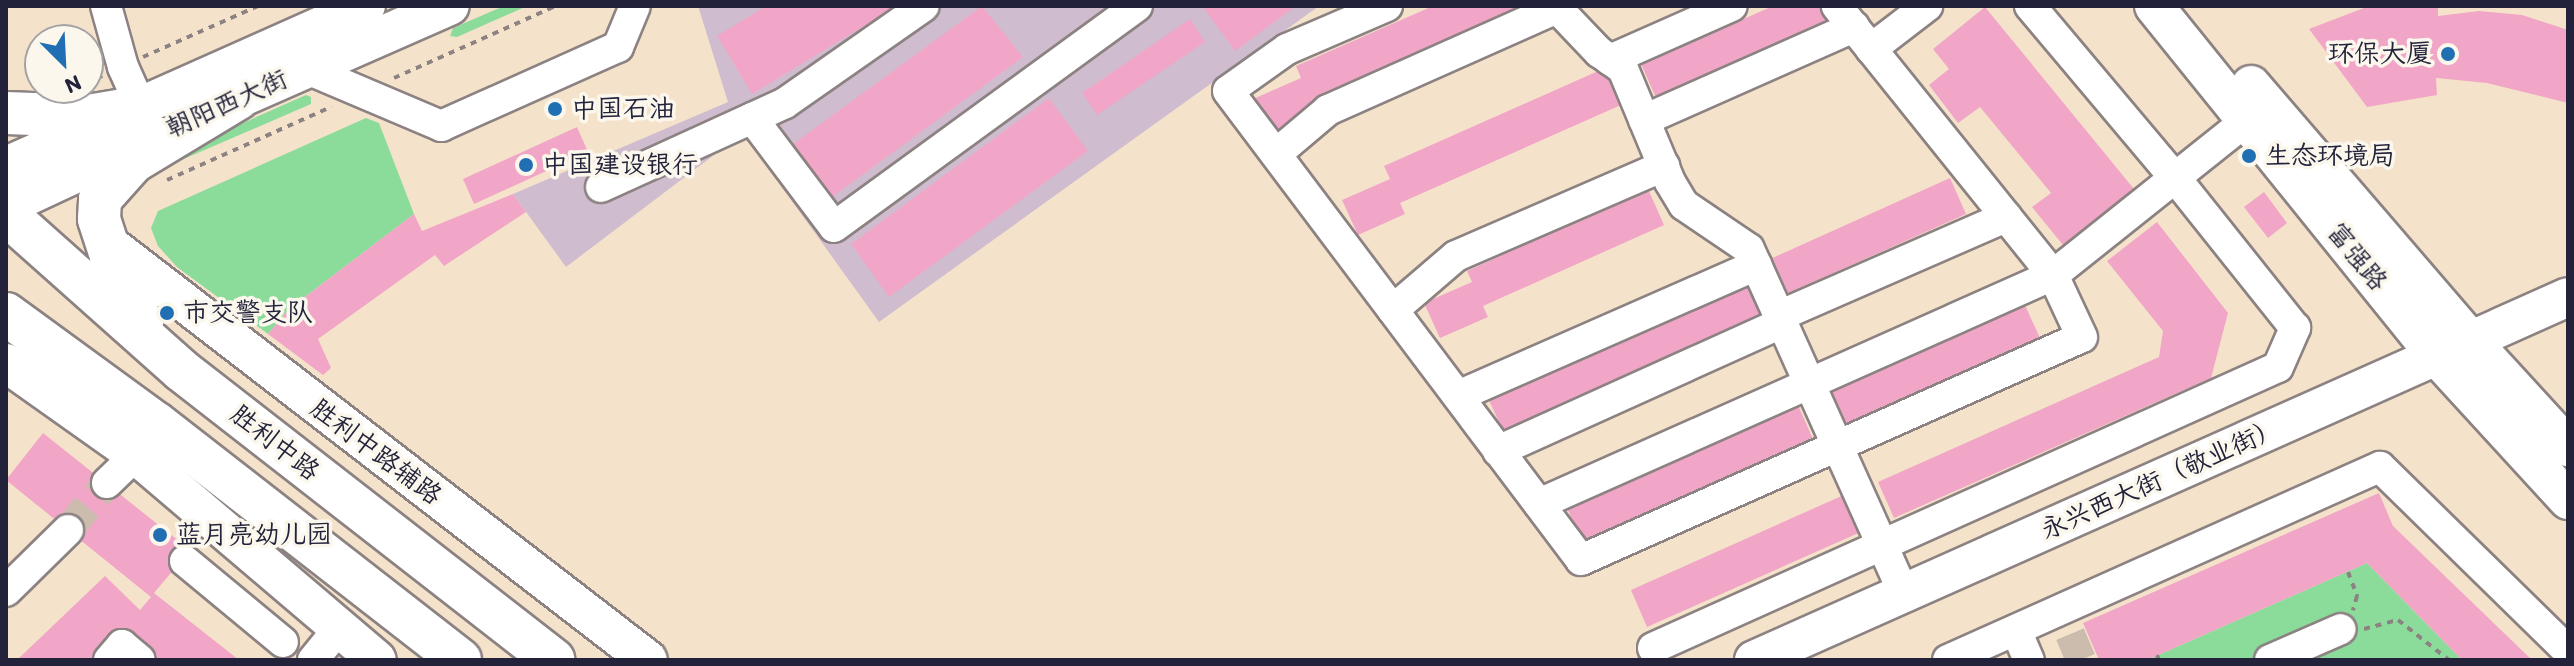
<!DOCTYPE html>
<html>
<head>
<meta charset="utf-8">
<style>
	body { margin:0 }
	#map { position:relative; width:2574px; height:666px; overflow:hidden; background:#f5e2ca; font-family:Itim,"LXGW WenKai TC",sans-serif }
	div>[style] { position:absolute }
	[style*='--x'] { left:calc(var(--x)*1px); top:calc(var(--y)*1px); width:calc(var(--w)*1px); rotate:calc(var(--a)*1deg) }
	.industrial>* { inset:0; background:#cfbdcf }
	.green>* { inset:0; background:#8bdb9a }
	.building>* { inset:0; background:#f1a6c7 }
	.minor-tunnel>* { height:30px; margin-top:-15px; transform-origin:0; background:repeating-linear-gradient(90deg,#cbbcad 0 30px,transparent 0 45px) }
	.path>* { height:4px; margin-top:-2px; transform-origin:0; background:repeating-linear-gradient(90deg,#8c8282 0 6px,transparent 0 12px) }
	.roads { filter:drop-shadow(2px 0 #8c8282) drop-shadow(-2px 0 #8c8282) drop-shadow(0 2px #8c8282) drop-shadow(0 -2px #8c8282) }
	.minor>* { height:30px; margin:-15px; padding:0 15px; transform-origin:15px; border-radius:15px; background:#fff }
	.major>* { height:38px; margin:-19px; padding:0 19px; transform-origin:19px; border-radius:19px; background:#fff }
	.highway>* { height:42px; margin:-21px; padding:0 21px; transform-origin:21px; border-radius:21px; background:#fff }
	.dots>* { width:22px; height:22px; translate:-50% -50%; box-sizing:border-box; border:4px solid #fbf7ec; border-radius:50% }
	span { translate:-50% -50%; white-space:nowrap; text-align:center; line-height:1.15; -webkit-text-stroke:7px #fbf7ec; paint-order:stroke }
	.poi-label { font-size:26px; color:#22223b }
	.right { translate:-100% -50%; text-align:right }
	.left { translate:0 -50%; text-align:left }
	.street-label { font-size:26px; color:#22223b }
	.frame { position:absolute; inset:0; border:8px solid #22223b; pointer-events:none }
	.north { position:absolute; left:24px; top:24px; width:80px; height:80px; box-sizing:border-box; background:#fbf7ec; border:2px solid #a4a2a5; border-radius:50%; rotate:156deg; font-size:22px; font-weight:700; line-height:32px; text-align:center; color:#22223b }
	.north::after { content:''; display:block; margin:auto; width:28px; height:36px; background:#1f6fb2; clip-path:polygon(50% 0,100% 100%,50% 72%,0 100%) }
</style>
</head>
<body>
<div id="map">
	<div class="industrial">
		<i style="clip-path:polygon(698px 6px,1319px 6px,879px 322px,743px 133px,566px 267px,513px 194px,728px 102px)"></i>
	</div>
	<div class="green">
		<i style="clip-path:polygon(504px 6px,527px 6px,457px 37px,450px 36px,453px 28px)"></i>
		<i style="clip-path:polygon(306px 95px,311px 97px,311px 104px,156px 171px,153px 163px)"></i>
		<i style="clip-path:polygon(366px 118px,379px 123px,414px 214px,289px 309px,268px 334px,177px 267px,158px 246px,151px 228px,158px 211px)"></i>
		<i style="clip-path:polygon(2367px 563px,2462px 660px,2147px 660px)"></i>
	</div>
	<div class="building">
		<i style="clip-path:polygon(766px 6px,897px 6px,752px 94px,717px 36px)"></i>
		<i style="clip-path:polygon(982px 6px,1023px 57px,824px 203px,785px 150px)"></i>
		<i style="clip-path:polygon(1202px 6px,1296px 6px,1235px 51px)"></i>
		<i style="clip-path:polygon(1433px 6px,1532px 6px,1312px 103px,1316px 113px,1268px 134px,1253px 99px,1301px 78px,1296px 66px)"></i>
		<i style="clip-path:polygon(1773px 6px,1823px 6px,1831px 24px,1657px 100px,1641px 64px)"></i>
		<i style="clip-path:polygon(2369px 6px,2438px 6px,2438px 16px,2479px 11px,2522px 15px,2568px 30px,2568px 103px,2487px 83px,2436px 78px,2437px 95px,2367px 107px,2309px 29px)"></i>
		<i style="clip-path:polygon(1985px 7px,2134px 189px,2063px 245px,2032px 207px,2051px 193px,1980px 107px,1958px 123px,1929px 85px,1949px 69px,1933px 49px)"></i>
		<i style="clip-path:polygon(1190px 19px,1205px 42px,1097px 115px,1082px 93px)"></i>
		<i style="clip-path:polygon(1605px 68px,1621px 105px,1400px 203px,1405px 214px,1358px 235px,1342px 200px,1390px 179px,1384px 166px)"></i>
		<i style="clip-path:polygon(1049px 98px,1088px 151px,889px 297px,851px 244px)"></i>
		<i style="clip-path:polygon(577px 127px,588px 152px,474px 204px,463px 179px)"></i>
		<i style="clip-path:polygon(1950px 178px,1966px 214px,1784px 295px,1768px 260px)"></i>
		<i style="clip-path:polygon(1648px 189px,1664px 225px,1483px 306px,1488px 317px,1440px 338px,1424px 303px,1472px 282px,1467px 271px)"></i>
		<i style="clip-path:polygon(2264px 192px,2287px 223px,2268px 238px,2244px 207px)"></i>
		<i style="clip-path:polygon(513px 194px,526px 212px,444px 266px,435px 255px,318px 339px,331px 368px,323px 375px,268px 334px,289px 309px,414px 214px,422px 231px)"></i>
		<i style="clip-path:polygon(2157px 222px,2228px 313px,2211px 378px,1894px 518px,1878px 482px,2159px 357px,2163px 331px,2107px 261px)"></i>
		<i style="clip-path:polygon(1749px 284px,1765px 320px,1505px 436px,1489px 400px)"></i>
		<i style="clip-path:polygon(2024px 303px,2040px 338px,1846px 425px,1830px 389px)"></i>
		<i style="clip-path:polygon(1797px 403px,1813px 439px,1582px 542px,1566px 506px)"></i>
		<i style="clip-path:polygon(43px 433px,190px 550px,154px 593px,239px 660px,156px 660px,122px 633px,91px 660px,17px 660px,105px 576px,140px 610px,151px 597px,6px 480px)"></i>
		<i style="clip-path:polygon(2379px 493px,2393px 526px,2532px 660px,2462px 660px,2367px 563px,2147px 660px,2099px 660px,2083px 623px)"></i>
		<i style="clip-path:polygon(1846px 494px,1863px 531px,1647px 627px,1631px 590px)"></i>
	</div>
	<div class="minor-tunnel">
		<i style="--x:68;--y:530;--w:61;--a:-50.3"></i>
		<i style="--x:2070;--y:634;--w:28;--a:67"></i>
	</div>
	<div class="path">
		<i style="--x:143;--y:57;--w:126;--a:-23.9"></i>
		<i style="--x:394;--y:78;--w:177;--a:-24"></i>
		<i style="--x:88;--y:83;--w:16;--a:-27"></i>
		<i style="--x:167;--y:180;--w:180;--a:-24"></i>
		<i style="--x:2348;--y:572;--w:26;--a:69"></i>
		<i style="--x:2357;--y:596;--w:15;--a:106"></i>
		<i style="--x:2364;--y:629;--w:35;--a:-15"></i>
		<i style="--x:2398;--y:620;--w:65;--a:38.1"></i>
		<i style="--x:2157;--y:655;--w:5;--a:68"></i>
	</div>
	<div class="roads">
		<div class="minor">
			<i style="--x:106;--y:6;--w:63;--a:74.4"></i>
			<i style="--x:123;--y:67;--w:44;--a:65.8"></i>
			<i style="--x:1387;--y:6;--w:109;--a:156.7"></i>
			<i style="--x:1287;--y:49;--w:72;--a:144.6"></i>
			<i style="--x:1228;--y:91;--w:587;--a:53.03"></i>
			<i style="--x:1581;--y:560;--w:548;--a:-23.99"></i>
			<i style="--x:2082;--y:337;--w:68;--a:-115.1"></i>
			<i style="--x:2053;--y:275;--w:345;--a:-128.8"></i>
			<i style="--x:1555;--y:6;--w:64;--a:46.3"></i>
			<i style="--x:1599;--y:52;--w:29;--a:35"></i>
			<i style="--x:1623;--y:69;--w:122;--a:67.4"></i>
			<i style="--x:1670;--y:182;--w:27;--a:59"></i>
			<i style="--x:1684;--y:205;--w:78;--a:34.1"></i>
			<i style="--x:1749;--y:249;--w:378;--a:65.8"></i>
			<i style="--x:1871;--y:49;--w:71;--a:-37.5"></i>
			<i style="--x:1610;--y:60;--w:133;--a:-23.9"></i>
			<i style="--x:307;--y:69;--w:146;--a:23"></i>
			<i style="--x:441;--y:126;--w:194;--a:-24.1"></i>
			<i style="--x:618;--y:47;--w:44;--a:-67.5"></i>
			<i style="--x:752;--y:118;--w:136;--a:53"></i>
			<i style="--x:834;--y:227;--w:375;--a:-36.1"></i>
			<i style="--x:1644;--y:120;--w:230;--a:-23.9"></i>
			<i style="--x:1276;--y:154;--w:68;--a:-40.2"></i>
			<i style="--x:1328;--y:110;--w:256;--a:-24"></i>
			<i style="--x:601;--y:187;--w:202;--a:-24.5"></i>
			<i style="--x:785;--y:103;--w:169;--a:-34.9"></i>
			<i style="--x:1393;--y:310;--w:83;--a:-40.6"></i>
			<i style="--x:1456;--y:256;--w:227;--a:-23.4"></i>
			<i style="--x:1779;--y:316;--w:248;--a:-23.6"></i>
			<i style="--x:1458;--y:396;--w:326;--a:-23.7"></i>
			<i style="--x:1498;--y:451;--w:312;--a:-24.3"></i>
			<i style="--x:107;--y:483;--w:40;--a:-44"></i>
			<i style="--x:1539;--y:504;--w:563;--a:-24.01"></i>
			<i style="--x:2053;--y:275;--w:248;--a:-38.6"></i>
			<i style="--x:185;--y:561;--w:127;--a:39.6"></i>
			<i style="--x:6;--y:591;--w:87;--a:-44.5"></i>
			<i style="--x:2016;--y:630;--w:33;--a:67"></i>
			<i style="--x:1653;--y:648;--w:685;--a:-24.21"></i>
			<i style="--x:2278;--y:367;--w:43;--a:-66.4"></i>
			<i style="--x:2295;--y:328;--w:184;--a:-128.6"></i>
			<i style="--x:2180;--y:184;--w:233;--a:-130.1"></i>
			<i style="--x:109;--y:660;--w:20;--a:-49"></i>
			<i style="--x:122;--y:645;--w:23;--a:40"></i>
			<i style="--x:313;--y:660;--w:41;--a:-50.9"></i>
			<i style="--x:1948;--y:660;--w:473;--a:-24.1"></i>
			<i style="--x:2380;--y:467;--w:263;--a:44.4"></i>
			<i style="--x:2270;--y:660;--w:77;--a:-23.6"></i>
		</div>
		<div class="major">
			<i style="--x:2154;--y:6;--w:451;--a:51.1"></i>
			<i style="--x:2437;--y:357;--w:194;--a:47.5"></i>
			<i style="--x:2251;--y:85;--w:338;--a:49.3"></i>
			<i style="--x:2471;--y:341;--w:144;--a:47.5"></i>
			<i style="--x:208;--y:112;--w:264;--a:-23.7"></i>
			<i style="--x:6;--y:166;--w:394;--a:-24"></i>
			<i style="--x:6;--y:206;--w:166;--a:-25"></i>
			<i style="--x:106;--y:242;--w:684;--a:37.64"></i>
			<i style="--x:6;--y:363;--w:159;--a:35.3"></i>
			<i style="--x:136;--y:455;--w:316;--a:40.4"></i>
			<i style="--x:1754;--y:660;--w:891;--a:-24.03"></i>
		</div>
		<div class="highway">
			<i style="--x:6;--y:113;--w:82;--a:2.1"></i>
			<i style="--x:88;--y:116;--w:54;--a:-9.6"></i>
			<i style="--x:6;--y:214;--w:234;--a:41.7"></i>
			<i style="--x:181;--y:370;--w:472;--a:37.9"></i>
			<i style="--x:6;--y:314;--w:187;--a:36.1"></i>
			<i style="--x:157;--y:424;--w:384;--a:37.9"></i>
			<i style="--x:142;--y:323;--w:74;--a:-114.8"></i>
			<i style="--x:111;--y:256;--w:39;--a:-108"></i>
			<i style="--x:99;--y:219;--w:20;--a:-87"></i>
			<i style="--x:100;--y:199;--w:50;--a:-48.3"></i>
			<i style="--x:133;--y:162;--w:122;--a:-31.2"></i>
		</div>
	</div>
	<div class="dots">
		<i style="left:2448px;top:54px;background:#1f6fb2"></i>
		<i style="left:555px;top:109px;background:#1f6fb2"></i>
		<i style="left:2249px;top:156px;background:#1f6fb2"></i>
		<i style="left:526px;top:165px;background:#1f6fb2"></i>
		<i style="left:167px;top:313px;background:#1f6fb2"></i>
		<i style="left:160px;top:535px;background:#1f6fb2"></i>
	</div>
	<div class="poi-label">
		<span class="right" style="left:2432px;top:54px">环保大厦</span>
		<span class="left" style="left:571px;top:109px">中国石油</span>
		<span class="left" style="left:2265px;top:156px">生态环境局</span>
		<span class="left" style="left:542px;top:165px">中国建设银行</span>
		<span class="left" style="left:183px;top:313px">市交警支队</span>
		<span class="left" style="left:176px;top:535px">蓝月亮幼儿园</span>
	</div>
	<div class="street-label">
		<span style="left:227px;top:104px;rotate:-24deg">朝阳西大街</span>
		<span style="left:2357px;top:257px;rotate:51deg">富强路</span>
		<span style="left:275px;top:443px;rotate:38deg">胜利中路</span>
		<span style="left:376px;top:452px;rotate:37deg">胜利中路辅路</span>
		<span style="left:2161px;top:479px;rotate:-24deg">永兴西大街（敬业街）</span>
	</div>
	<div class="frame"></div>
	<div class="north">N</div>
</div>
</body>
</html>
